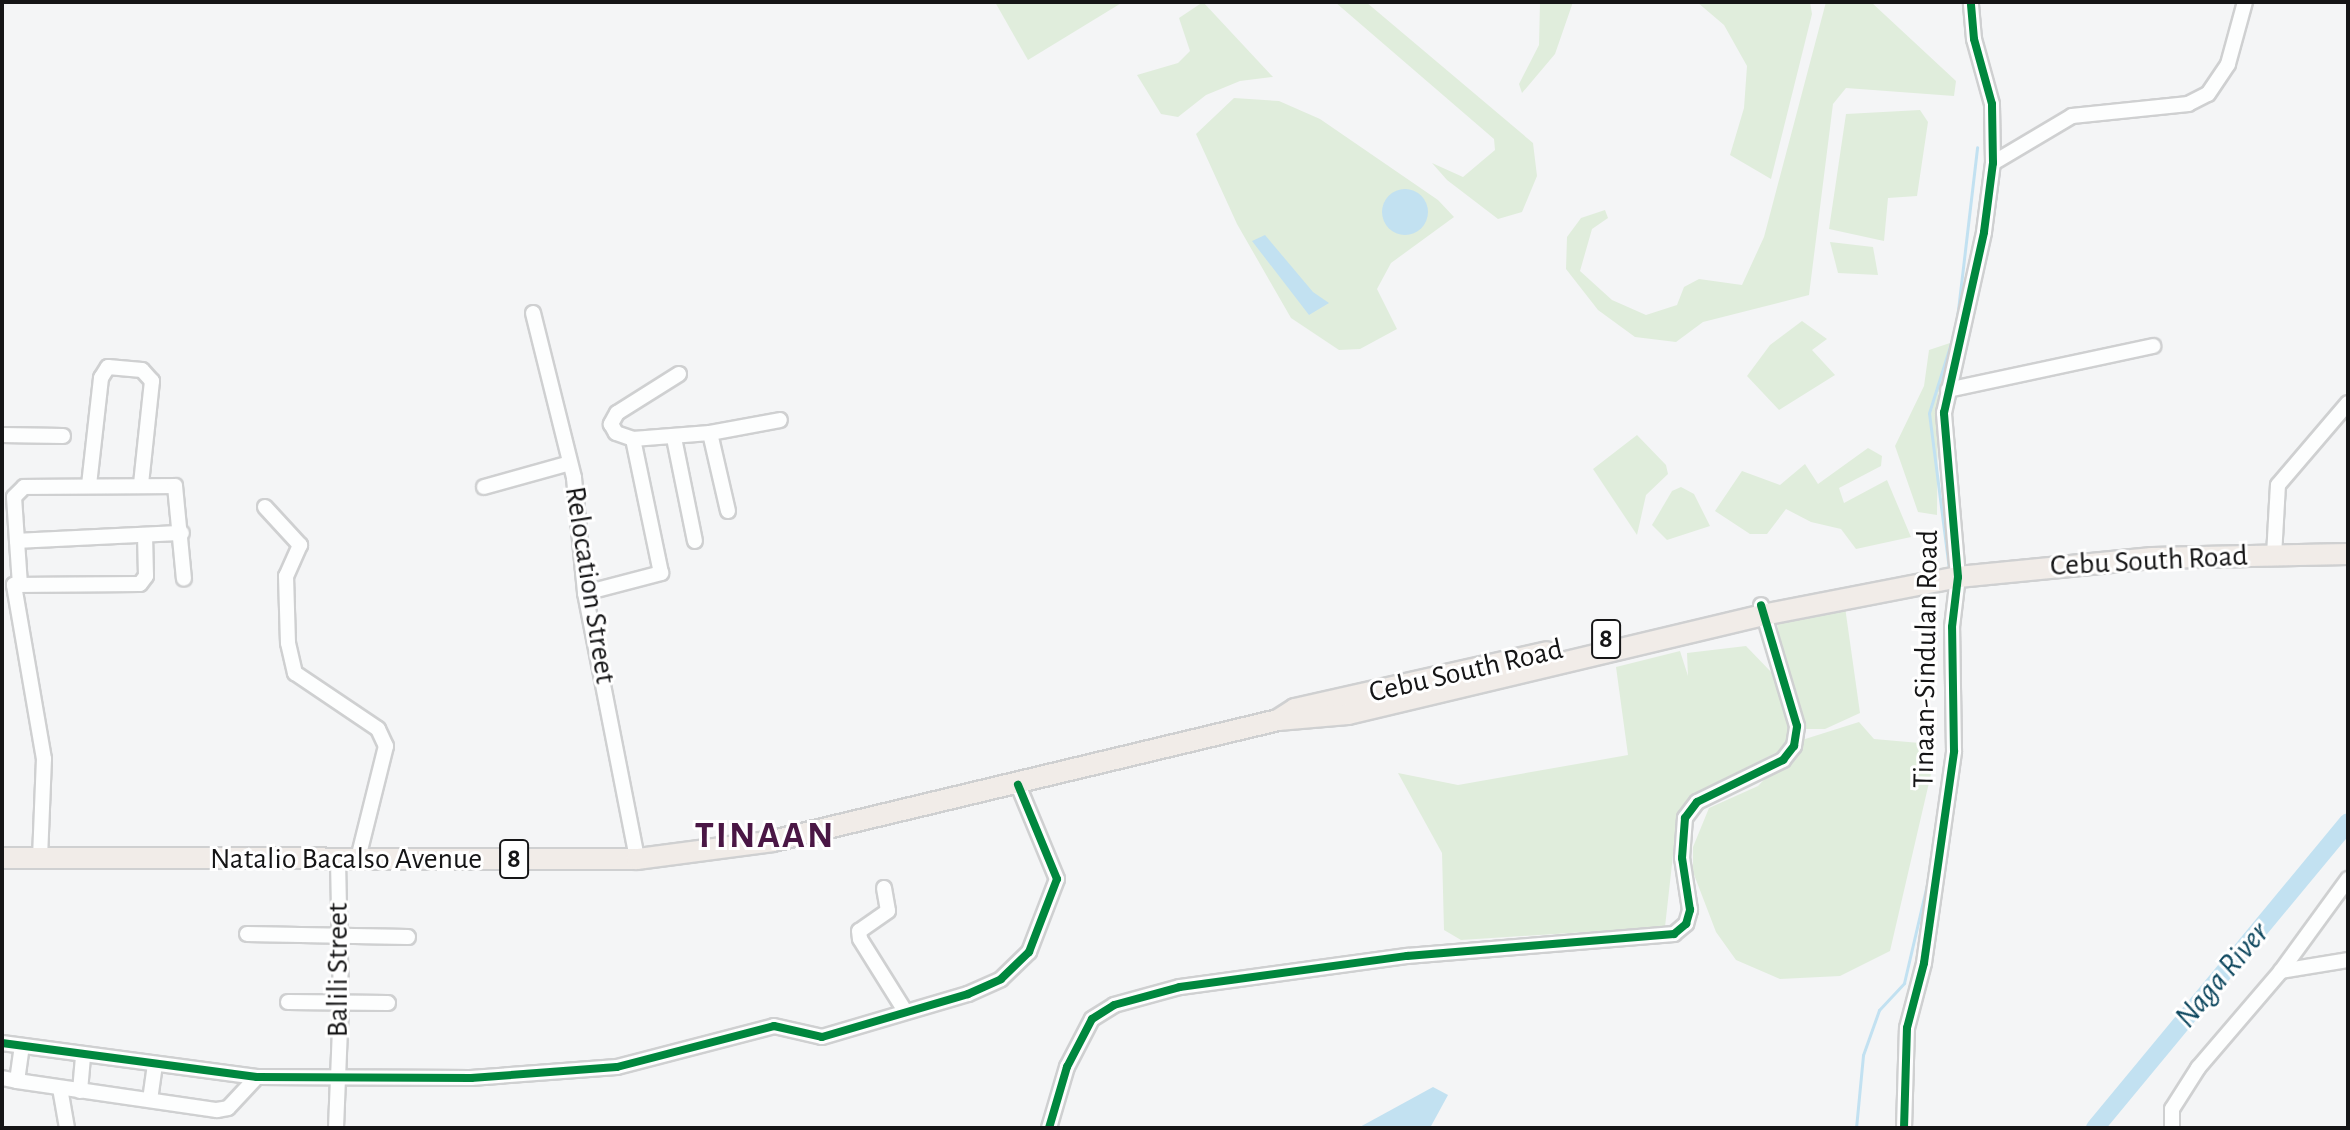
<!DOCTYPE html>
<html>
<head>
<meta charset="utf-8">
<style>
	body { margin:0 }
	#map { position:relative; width:2350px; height:1130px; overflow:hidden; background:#f4f5f6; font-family:"Alegreya Sans",sans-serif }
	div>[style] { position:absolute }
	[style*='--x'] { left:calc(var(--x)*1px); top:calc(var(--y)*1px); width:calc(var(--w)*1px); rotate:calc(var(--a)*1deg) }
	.green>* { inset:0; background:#e0eddc }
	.water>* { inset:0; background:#c2e1f1 }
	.round { border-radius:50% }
	.stream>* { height:3px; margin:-1.5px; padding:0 1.5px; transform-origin:1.5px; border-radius:1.5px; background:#c2e1f1 }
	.river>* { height:18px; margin:-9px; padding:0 9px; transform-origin:9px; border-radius:9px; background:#c2e1f1 }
	.roads { filter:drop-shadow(2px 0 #cfd0d1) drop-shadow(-2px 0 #cfd0d1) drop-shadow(0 2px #cfd0d1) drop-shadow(0 -2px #cfd0d1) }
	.minor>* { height:14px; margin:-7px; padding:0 7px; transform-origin:7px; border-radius:7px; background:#fdfefe }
	.highway>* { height:20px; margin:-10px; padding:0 10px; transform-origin:10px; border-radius:10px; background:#f1ece8 }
	.cycleway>* { height:8px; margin:-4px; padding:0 4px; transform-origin:4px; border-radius:4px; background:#00873e }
	span { translate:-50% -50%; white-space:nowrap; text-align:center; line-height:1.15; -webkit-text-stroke:6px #fff; paint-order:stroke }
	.shield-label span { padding:2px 6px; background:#fff; border:2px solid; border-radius:6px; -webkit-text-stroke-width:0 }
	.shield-label { font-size:28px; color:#151516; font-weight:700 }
	.street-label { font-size:30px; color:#151516 }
	.water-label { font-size:32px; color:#0f485f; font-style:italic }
	.district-label { font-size:38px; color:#4a1745; font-weight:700; letter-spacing:2px }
	.frame { position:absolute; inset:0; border:4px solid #151516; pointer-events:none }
</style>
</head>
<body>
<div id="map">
	<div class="green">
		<i style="clip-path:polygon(995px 2px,1123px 2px,1028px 60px)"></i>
		<i style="clip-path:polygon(1203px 2px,1273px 77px,1240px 81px,1206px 95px,1178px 117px,1161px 114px,1137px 75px,1178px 63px,1190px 51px,1179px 18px)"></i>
		<i style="clip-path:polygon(1335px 2px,1366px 2px,1533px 143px,1537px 176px,1522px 212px,1498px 219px,1447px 180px,1432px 163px,1463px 177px,1495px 150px,1494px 139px)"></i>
		<i style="clip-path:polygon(1540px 2px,1573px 2px,1555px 54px,1522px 93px,1519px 84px,1539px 45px)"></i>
		<i style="clip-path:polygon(1697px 2px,1810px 2px,1812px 14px,1771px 179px,1730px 155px,1744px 108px,1747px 66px,1724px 25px)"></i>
		<i style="clip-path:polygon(1826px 2px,1871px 2px,1956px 81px,1954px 96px,1846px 88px,1833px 104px,1809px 295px,1703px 322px,1676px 342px,1635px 337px,1598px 310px,1566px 269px,1567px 237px,1581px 218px,1605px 210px,1608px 218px,1592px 229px,1580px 271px,1612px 300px,1646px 315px,1677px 305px,1684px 287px,1699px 279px,1742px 285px,1764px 237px)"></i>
		<i style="clip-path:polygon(1234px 98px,1279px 101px,1320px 119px,1438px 200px,1454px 217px,1391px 263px,1377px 289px,1397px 329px,1360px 349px,1339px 350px,1291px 318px,1237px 224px,1196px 134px)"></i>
		<i style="clip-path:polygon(1920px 110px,1928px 122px,1917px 196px,1888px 198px,1884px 241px,1829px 229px,1846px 114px)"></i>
		<i style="clip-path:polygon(1830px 242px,1873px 247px,1878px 275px,1838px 273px)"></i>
		<i style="clip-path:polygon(1802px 321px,1827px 339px,1812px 350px,1835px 375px,1779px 410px,1747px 376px,1770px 345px)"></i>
		<i style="clip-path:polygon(1956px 341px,1938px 394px,1937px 515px,1918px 512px,1895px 446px,1924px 386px,1929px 350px)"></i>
		<i style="clip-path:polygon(1637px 435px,1666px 465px,1668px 474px,1646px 495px,1637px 535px,1593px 469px)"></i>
		<i style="clip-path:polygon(1868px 448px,1882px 456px,1881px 466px,1839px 488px,1844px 503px,1887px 480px,1911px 537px,1856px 549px,1841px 529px,1811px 522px,1786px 509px,1767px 534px,1750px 534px,1715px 511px,1742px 471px,1780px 485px,1805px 464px,1818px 484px)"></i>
		<i style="clip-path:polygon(1681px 487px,1694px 494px,1710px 526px,1667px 540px,1652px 525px,1672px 491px)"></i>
		<i style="clip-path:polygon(1845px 607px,1860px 713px,1825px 729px,1803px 729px,1776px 621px)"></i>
		<i style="clip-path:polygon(1746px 646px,1773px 674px,1790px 721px,1787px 747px,1690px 796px,1675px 837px,1665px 927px,1461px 940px,1444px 930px,1442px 853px,1398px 773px,1458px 785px,1628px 755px,1616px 667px,1680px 651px,1688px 676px,1687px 653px)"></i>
		<i style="clip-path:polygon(1859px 722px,1874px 739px,1931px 744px,1931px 774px,1890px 951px,1840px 976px,1780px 979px,1736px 960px,1716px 932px,1693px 872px,1693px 847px,1709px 808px,1758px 786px,1802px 740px)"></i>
	</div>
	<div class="water">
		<i class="round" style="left:1382px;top:189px;width:46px;height:46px"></i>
		<i style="clip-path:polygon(1265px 235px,1313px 292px,1329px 303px,1309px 315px,1252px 241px)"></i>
		<i style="clip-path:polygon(1433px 1087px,1448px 1095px,1430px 1128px,1358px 1128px)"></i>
	</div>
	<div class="stream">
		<i style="--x:1949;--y:569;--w:157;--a:-97.3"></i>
		<i style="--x:1929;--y:413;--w:90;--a:-72.6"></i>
		<i style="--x:1956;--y:327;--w:181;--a:-83.3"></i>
		<i style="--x:1856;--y:1128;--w:73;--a:-84.5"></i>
		<i style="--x:1863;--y:1055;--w:48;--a:-70.4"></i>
		<i style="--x:1879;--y:1010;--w:37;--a:-47"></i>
		<i style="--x:1904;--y:983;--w:119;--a:-76.9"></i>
	</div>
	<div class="river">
		<i style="--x:2095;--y:1128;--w:397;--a:-50.4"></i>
	</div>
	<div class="roads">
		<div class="minor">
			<i style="--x:1993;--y:163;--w:92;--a:-30.7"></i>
			<i style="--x:2072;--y:116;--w:117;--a:-5.9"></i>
			<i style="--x:2188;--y:104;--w:22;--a:-27"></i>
			<i style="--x:2208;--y:94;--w:36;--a:-56"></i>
			<i style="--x:2228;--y:64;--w:64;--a:-74.7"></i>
			<i style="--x:533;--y:313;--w:170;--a:76"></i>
			<i style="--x:574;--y:478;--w:116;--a:84.5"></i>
			<i style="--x:585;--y:593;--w:271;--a:78.9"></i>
			<i style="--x:679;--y:374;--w:73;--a:147.8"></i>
			<i style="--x:617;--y:413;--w:13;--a:119"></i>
			<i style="--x:611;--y:424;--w:10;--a:61"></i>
			<i style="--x:616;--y:433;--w:18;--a:19"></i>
			<i style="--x:633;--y:439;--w:77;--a:-4.5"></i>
			<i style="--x:1948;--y:390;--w:210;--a:-12.1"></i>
			<i style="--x:2;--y:435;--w:61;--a:0.9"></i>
			<i style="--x:674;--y:438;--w:105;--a:78.5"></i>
			<i style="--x:89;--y:485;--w:108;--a:-83.6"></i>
			<i style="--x:101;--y:378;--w:13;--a:-58"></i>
			<i style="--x:108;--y:367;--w:34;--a:5"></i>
			<i style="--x:142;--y:370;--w:15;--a:48"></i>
			<i style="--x:152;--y:381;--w:104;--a:96.1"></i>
			<i style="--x:484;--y:487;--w:89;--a:-15.6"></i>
			<i style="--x:265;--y:507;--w:52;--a:47.4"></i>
			<i style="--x:300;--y:545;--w:34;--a:114"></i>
			<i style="--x:286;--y:576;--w:67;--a:88.3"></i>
			<i style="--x:288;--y:643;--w:31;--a:77"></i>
			<i style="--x:295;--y:673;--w:100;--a:34"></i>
			<i style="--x:378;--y:729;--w:19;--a:65"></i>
			<i style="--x:386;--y:746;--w:115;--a:104"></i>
			<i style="--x:728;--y:511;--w:80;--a:-103"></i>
			<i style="--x:710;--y:433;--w:71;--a:-10.5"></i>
			<i style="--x:17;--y:541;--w:165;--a:-2.8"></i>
			<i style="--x:2274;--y:556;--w:71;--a:-86.8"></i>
			<i style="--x:2278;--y:485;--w:108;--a:-49.5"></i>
			<i style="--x:20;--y:585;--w:88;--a:-93.9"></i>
			<i style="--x:14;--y:497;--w:14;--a:-45"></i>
			<i style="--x:24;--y:487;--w:151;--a:-0.4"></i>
			<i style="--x:175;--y:486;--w:93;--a:84.5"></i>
			<i style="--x:585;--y:593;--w:79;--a:-14.7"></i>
			<i style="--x:661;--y:573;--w:137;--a:-101.8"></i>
			<i style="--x:40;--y:858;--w:99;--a:-87.7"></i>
			<i style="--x:44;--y:759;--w:177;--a:-99.8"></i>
			<i style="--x:14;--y:585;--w:126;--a:-0.5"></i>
			<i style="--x:140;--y:584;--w:10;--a:-53"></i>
			<i style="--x:146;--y:576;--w:41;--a:-91.4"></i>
			<i style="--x:884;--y:888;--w:23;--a:80"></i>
			<i style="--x:888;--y:911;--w:35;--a:145"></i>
			<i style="--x:859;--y:931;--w:8;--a:83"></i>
			<i style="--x:860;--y:939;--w:85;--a:58"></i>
			<i style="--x:247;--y:934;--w:161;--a:1.1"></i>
			<i style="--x:2281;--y:971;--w:114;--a:-53.9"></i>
			<i style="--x:288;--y:1002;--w:100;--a:0.6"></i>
			<i style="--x:2;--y:1043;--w:257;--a:7.6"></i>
			<i style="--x:257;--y:1077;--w:214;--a:0.3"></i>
			<i style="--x:471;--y:1078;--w:146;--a:-4.3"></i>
			<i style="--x:617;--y:1067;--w:162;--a:-14.6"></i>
			<i style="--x:774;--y:1026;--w:49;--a:12.9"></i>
			<i style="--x:822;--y:1037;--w:152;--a:-16.4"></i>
			<i style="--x:968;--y:994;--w:36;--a:-24"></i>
			<i style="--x:1001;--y:979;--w:39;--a:-44"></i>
			<i style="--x:1029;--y:952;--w:78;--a:-69"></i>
			<i style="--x:1057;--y:879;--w:102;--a:-112.5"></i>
			<i style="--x:2;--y:1078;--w:15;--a:11"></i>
			<i style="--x:17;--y:1081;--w:35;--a:-82"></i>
			<i style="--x:17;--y:1081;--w:202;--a:8.3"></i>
			<i style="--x:217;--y:1110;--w:11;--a:-10"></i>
			<i style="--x:228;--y:1108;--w:42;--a:-46.9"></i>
			<i style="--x:60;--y:1088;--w:41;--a:80.1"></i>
			<i style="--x:80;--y:1091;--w:36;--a:-85"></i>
			<i style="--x:150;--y:1100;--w:35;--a:-82"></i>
			<i style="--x:336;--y:1128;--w:124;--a:-87.7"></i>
			<i style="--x:341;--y:1004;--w:145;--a:-91.2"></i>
			<i style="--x:1049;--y:1128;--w:64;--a:-73.6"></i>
			<i style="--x:1067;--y:1067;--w:54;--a:-62.5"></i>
			<i style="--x:1092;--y:1019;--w:26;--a:-32"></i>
			<i style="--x:1114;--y:1005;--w:68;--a:-15.3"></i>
			<i style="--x:1180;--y:987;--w:229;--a:-7.8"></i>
			<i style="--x:1407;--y:956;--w:268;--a:-4.7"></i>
			<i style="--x:1674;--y:934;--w:16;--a:-40"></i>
			<i style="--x:1686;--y:924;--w:15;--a:-74"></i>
			<i style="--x:1690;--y:910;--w:53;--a:-98.7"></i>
			<i style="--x:1682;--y:858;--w:40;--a:-85.7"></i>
			<i style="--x:1685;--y:818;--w:20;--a:-53"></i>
			<i style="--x:1697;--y:802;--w:96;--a:-26"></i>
			<i style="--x:1783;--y:760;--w:18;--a:-52"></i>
			<i style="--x:1794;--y:746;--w:20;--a:-81"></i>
			<i style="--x:1797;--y:726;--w:126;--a:-106.6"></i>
			<i style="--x:1904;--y:1128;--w:100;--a:-88.3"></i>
			<i style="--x:1907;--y:1028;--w:67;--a:-75.3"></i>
			<i style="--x:1924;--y:963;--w:214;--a:-81.9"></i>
			<i style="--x:1954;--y:751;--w:124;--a:-90.9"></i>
			<i style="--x:1952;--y:627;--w:50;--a:-83.2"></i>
			<i style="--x:1958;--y:577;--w:165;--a:-94.9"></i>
			<i style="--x:1944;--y:413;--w:185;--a:-77.5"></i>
			<i style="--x:1984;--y:232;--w:70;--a:-82.6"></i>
			<i style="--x:1993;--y:163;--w:59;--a:-91"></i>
			<i style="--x:1992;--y:104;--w:67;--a:-105.5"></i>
			<i style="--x:1974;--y:39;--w:37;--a:-95"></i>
			<i style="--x:2172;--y:1128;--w:19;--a:-90"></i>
			<i style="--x:2172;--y:1109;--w:49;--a:-57.6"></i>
			<i style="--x:2198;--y:1068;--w:128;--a:-49.4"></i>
			<i style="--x:2281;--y:971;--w:68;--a:-9.3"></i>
		</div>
		<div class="highway">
			<i style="--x:1278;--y:720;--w:20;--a:-33"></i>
			<i style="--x:1295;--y:709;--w:258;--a:-12.7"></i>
			<i style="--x:2;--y:858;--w:635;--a:0.09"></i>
			<i style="--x:637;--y:859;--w:137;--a:-7.5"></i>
			<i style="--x:773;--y:841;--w:519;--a:-13.47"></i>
			<i style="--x:1278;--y:720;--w:70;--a:-4.9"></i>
			<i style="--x:1348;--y:714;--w:427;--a:-13.4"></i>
			<i style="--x:1763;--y:615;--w:199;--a:-11"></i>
			<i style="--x:1958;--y:577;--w:195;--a:-5.6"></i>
			<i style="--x:2152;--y:558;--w:196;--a:-1.2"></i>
		</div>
	</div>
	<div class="cycleway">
		<i style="--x:2;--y:1043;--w:257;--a:7.6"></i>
		<i style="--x:257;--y:1077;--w:214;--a:0.3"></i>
		<i style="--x:471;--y:1078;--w:146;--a:-4.3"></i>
		<i style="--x:617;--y:1067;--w:162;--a:-14.6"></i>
		<i style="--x:774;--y:1026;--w:49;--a:12.9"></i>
		<i style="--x:822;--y:1037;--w:152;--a:-16.4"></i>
		<i style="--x:968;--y:994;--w:36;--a:-24"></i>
		<i style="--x:1001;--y:979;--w:39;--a:-44"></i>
		<i style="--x:1029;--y:952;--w:78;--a:-69"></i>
		<i style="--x:1057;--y:879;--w:102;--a:-112.5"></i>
		<i style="--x:1049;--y:1128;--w:64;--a:-73.6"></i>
		<i style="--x:1067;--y:1067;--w:54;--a:-62.5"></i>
		<i style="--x:1092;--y:1019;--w:26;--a:-32"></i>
		<i style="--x:1114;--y:1005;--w:68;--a:-15.3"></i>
		<i style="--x:1180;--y:987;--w:229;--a:-7.8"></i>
		<i style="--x:1407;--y:956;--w:268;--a:-4.7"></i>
		<i style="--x:1674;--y:934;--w:16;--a:-40"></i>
		<i style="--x:1686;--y:924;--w:15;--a:-74"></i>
		<i style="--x:1690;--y:910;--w:53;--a:-98.7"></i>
		<i style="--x:1682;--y:858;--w:40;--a:-85.7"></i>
		<i style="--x:1685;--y:818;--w:20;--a:-53"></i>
		<i style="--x:1697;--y:802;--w:96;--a:-26"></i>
		<i style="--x:1783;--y:760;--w:18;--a:-52"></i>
		<i style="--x:1794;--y:746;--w:20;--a:-81"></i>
		<i style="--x:1797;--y:726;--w:126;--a:-106.6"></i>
		<i style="--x:1904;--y:1128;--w:100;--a:-88.3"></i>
		<i style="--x:1907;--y:1028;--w:67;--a:-75.3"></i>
		<i style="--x:1924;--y:963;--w:214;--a:-81.9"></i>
		<i style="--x:1954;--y:751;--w:124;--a:-90.9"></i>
		<i style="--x:1952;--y:627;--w:50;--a:-83.2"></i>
		<i style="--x:1958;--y:577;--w:165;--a:-94.9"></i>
		<i style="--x:1944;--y:413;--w:185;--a:-77.5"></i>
		<i style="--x:1984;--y:232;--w:70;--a:-82.6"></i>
		<i style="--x:1993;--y:163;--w:59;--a:-91"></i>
		<i style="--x:1992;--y:104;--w:67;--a:-105.5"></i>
		<i style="--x:1974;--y:39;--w:37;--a:-95"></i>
	</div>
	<div class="shield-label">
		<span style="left:1606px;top:639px">8</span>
		<span style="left:514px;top:859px">8</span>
	</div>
	<div class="street-label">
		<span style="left:2149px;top:561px;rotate:-3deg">Cebu South Road</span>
		<span style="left:590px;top:585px;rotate:81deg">Relocation Street</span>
		<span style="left:1926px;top:659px;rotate:-89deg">Tinaan-Sindulan Road</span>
		<span style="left:1466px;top:671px;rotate:-13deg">Cebu South Road</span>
		<span style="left:346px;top:859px">Natalio Bacalso Avenue</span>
		<span style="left:338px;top:970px;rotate:-90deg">Balili Street</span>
	</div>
	<div class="water-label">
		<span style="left:2222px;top:975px;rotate:-50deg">Naga River</span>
	</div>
	<div class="district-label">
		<span style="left:765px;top:837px">TINAAN</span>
	</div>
	<div class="frame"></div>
</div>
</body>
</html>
